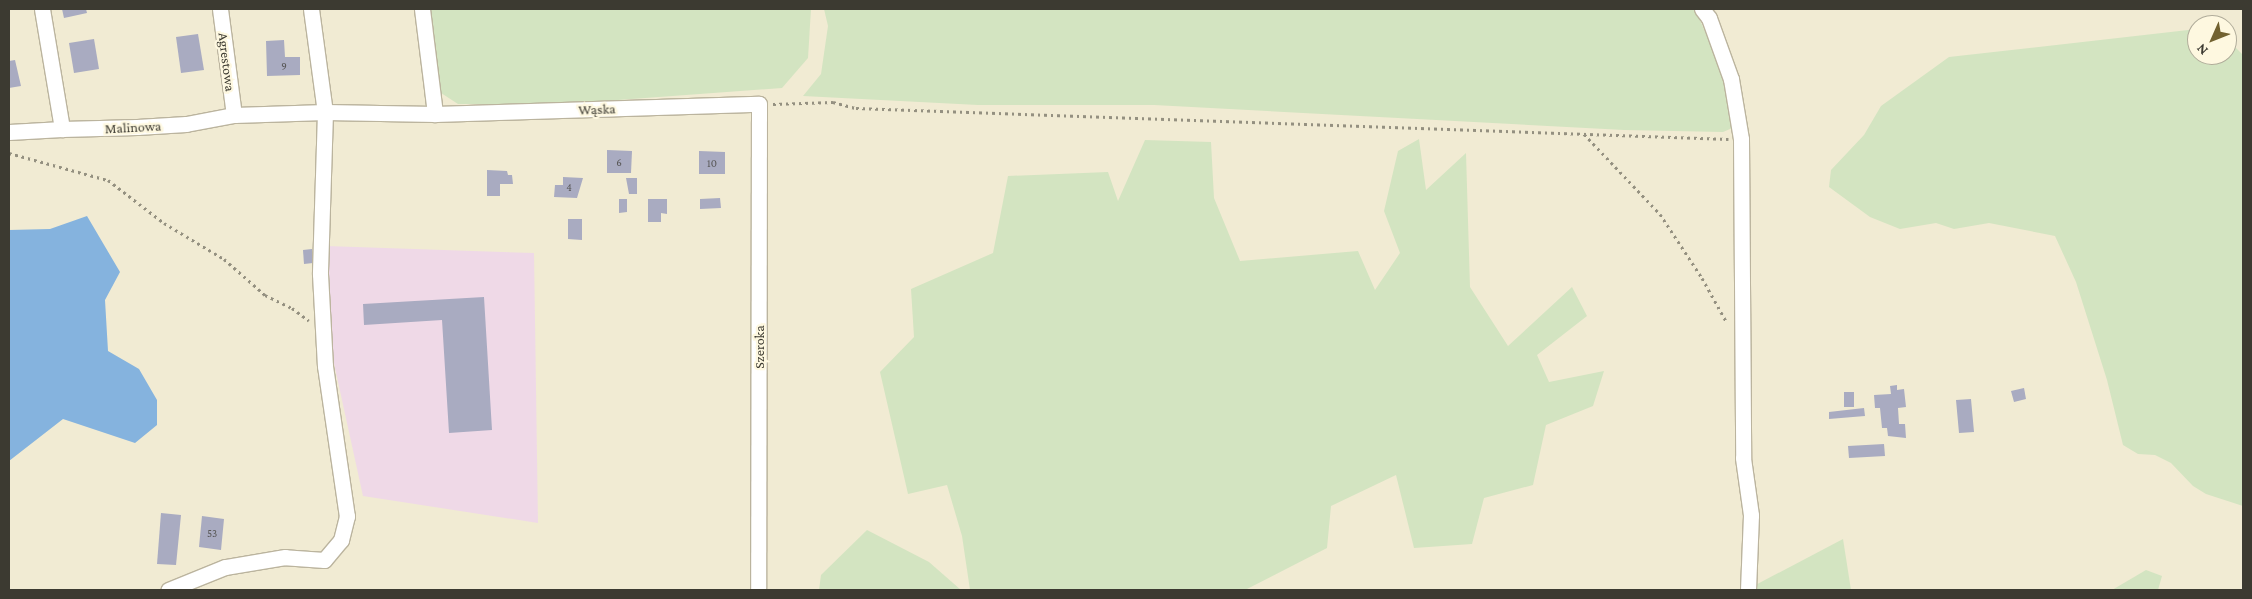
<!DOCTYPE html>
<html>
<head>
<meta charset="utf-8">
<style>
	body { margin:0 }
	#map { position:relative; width:2252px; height:599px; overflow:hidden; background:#f1ebd3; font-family:"Crimson Pro",serif }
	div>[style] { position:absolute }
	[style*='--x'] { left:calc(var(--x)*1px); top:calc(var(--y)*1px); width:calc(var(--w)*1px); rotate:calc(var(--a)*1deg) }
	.industrial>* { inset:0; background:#efd9e7 }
	.green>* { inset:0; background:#d3e4c1 }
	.water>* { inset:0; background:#85b3de }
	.building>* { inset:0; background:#a9abc1 }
	.path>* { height:3px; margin-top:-1.5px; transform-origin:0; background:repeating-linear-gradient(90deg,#949080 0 2.5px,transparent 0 6.5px) }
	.roads { filter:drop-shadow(1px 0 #bbb49e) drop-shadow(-1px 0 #bbb49e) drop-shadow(0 1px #bbb49e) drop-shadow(0 -1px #bbb49e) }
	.minor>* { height:15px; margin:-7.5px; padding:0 7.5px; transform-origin:7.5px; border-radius:7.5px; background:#fff }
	span { translate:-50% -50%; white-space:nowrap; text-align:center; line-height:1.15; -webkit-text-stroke:4.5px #fef8e0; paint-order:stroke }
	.number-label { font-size:11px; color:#575655 }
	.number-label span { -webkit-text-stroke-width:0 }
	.street-label { font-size:14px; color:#3c3a31 }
	.frame { position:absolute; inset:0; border:10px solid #3c3a31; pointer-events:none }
	.north { position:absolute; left:2187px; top:15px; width:50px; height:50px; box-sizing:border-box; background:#fef8e0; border:1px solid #b0ac9a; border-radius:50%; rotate:226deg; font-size:14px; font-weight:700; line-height:20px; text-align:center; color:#3c3a31 }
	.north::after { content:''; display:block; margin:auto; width:18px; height:22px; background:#726230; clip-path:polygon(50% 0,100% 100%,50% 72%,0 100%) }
</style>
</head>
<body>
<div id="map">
	<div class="industrial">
		<i style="clip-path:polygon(326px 246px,534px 253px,538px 523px,363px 496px,326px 327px)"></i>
	</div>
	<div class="green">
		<i style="clip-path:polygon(428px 9px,811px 9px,808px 58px,782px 88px,564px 104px,458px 104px,438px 91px)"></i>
		<i style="clip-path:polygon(824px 9px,1695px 9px,1718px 61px,1737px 126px,1723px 132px,1624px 130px,1154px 105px,978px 105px,803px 96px,821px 74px,828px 26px)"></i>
		<i style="clip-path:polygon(2197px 29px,2197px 55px,2227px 55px,2227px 39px,2243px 55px,2243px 506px,2206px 494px,2193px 486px,2171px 463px,2155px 455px,2138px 454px,2123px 445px,2107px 380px,2076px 282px,2055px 236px,1989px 223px,1954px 229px,1936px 223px,1900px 229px,1870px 217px,1829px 187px,1831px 170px,1864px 135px,1881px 106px,1949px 57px)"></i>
		<i style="clip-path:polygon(1419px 139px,1426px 190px,1466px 153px,1470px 287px,1508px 346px,1572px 287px,1587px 316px,1537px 355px,1549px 382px,1604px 371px,1593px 406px,1546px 425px,1533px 485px,1484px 498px,1472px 544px,1414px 548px,1396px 475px,1331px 506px,1327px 548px,1245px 590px,970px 590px,962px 536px,947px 485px,908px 494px,880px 372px,914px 337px,911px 289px,993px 253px,1008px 176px,1108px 172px,1118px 201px,1145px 140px,1211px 142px,1214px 198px,1240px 261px,1358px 251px,1375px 290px,1400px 253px,1384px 211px,1398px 151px)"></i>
		<i style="clip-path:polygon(867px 530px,929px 562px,961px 590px,819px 590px,821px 575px)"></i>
		<i style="clip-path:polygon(1843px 539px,1851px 590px,1746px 590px)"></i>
		<i style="clip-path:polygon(2146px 570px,2162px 576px,2158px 590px,2112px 590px)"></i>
	</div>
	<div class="water">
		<i style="clip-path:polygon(87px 216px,120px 272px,105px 300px,108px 351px,139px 369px,157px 400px,157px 425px,135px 443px,63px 419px,9px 461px,9px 230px,50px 229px)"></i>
	</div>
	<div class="building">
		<i style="clip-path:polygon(62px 9px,86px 9px,87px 13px,64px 18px)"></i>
		<i style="clip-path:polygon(198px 34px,204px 70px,181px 73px,176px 37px)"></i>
		<i style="clip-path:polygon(94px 39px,99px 69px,74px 73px,69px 43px)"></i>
		<i style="clip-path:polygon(284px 40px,285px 57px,300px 57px,300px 75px,267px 76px,266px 41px)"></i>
		<i style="clip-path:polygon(15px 60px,21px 86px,9px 88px,9px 61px)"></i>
		<i style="clip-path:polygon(607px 150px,632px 151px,631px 173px,607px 173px)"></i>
		<i style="clip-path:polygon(699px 151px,725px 152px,725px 174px,699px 174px)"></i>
		<i style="clip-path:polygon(487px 170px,507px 171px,508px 175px,512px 175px,513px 184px,500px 184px,500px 196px,487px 196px)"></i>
		<i style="clip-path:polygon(563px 177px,583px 178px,577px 198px,554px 197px,555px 185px,563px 185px)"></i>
		<i style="clip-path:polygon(626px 178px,637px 178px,637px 194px,629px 194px)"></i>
		<i style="clip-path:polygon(720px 198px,721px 208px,700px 209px,700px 199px)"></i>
		<i style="clip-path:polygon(619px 199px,627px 199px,627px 212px,619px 213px)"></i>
		<i style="clip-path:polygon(648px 199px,667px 199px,667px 214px,661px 213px,661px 222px,648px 222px)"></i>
		<i style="clip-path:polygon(568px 219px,582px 219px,582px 240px,568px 239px)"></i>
		<i style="clip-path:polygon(312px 249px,313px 263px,304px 264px,303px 250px)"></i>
		<i style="clip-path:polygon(484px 297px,492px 430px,449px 433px,442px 320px,364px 325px,363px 304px)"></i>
		<i style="clip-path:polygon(1897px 385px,1897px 390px,1904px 389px,1906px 407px,1898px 408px,1899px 424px,1905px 424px,1906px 438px,1888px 436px,1887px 428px,1882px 428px,1880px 408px,1875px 408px,1874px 395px,1891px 394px,1890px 386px)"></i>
		<i style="clip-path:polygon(2024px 388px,2026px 399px,2014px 402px,2011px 391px)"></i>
		<i style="clip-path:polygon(1844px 392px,1854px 392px,1854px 407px,1844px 407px)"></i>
		<i style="clip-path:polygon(1971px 399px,1974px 432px,1959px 433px,1956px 400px)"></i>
		<i style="clip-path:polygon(1864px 408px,1865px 416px,1829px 419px,1829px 412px)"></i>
		<i style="clip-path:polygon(1884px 444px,1885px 456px,1849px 458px,1848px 446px)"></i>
		<i style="clip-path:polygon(161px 513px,181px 515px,176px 565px,157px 564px)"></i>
		<i style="clip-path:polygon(202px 516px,224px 519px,221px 550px,199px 547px)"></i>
	</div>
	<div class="path">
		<i style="--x:773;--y:104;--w:60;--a:-1.9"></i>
		<i style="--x:833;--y:102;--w:24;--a:15"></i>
		<i style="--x:856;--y:108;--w:873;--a:2.04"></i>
		<i style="--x:1584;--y:134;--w:110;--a:46.5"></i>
		<i style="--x:1660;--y:214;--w:77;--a:56.7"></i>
		<i style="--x:1702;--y:278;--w:51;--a:60.9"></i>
		<i style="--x:9;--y:153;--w:103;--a:15.3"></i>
		<i style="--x:108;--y:180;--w:71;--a:37.5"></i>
		<i style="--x:164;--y:223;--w:70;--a:31"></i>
		<i style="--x:224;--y:259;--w:55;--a:41.3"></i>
		<i style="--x:265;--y:295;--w:30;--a:26"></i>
		<i style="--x:292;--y:308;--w:21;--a:37"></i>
	</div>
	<div class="roads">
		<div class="minor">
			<i style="--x:42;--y:9;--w:122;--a:80.5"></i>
			<i style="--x:62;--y:129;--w:75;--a:-1.5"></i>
			<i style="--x:137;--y:127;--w:49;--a:-3.5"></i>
			<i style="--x:186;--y:124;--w:49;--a:-10.6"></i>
			<i style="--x:234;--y:115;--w:91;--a:-1.9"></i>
			<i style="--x:325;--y:112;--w:162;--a:91.8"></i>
			<i style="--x:320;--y:274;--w:92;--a:86.9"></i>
			<i style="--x:325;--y:366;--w:152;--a:81.7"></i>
			<i style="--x:347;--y:516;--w:25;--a:104"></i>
			<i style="--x:341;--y:540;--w:26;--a:130"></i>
			<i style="--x:324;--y:560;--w:39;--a:-176"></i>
			<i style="--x:285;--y:557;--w:61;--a:170.5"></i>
			<i style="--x:225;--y:567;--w:61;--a:158"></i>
			<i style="--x:220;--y:9;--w:107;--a:82.5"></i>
			<i style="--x:311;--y:9;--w:104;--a:82.3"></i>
			<i style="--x:325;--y:112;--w:110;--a:1"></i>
			<i style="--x:435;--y:114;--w:324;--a:-1.8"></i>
			<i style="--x:759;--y:104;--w:486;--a:90.1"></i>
			<i style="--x:422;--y:9;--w:106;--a:82.9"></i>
			<i style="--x:1702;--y:9;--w:11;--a:52"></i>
			<i style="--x:1709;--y:18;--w:65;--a:70.2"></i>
			<i style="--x:1731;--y:79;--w:61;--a:80.5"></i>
			<i style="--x:1741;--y:139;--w:319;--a:89.6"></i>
			<i style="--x:1743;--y:458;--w:58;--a:82"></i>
			<i style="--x:1751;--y:515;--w:75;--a:92.3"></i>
			<i style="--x:9;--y:132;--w:53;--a:-3.2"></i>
		</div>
	</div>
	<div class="number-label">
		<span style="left:284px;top:66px">9</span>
		<span style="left:619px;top:162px">6</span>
		<span style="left:712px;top:163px">10</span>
		<span style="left:569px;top:187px">4</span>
		<span style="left:212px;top:533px">53</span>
	</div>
	<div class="street-label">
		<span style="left:227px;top:62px;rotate:83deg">Agrestowa</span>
		<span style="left:597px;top:109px;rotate:-2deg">Wąska</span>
		<span style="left:133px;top:127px;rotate:-3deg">Malinowa</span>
		<span style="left:759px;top:347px;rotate:-90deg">Szeroka</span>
	</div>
	<div class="frame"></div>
	<div class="north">N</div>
</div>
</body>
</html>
